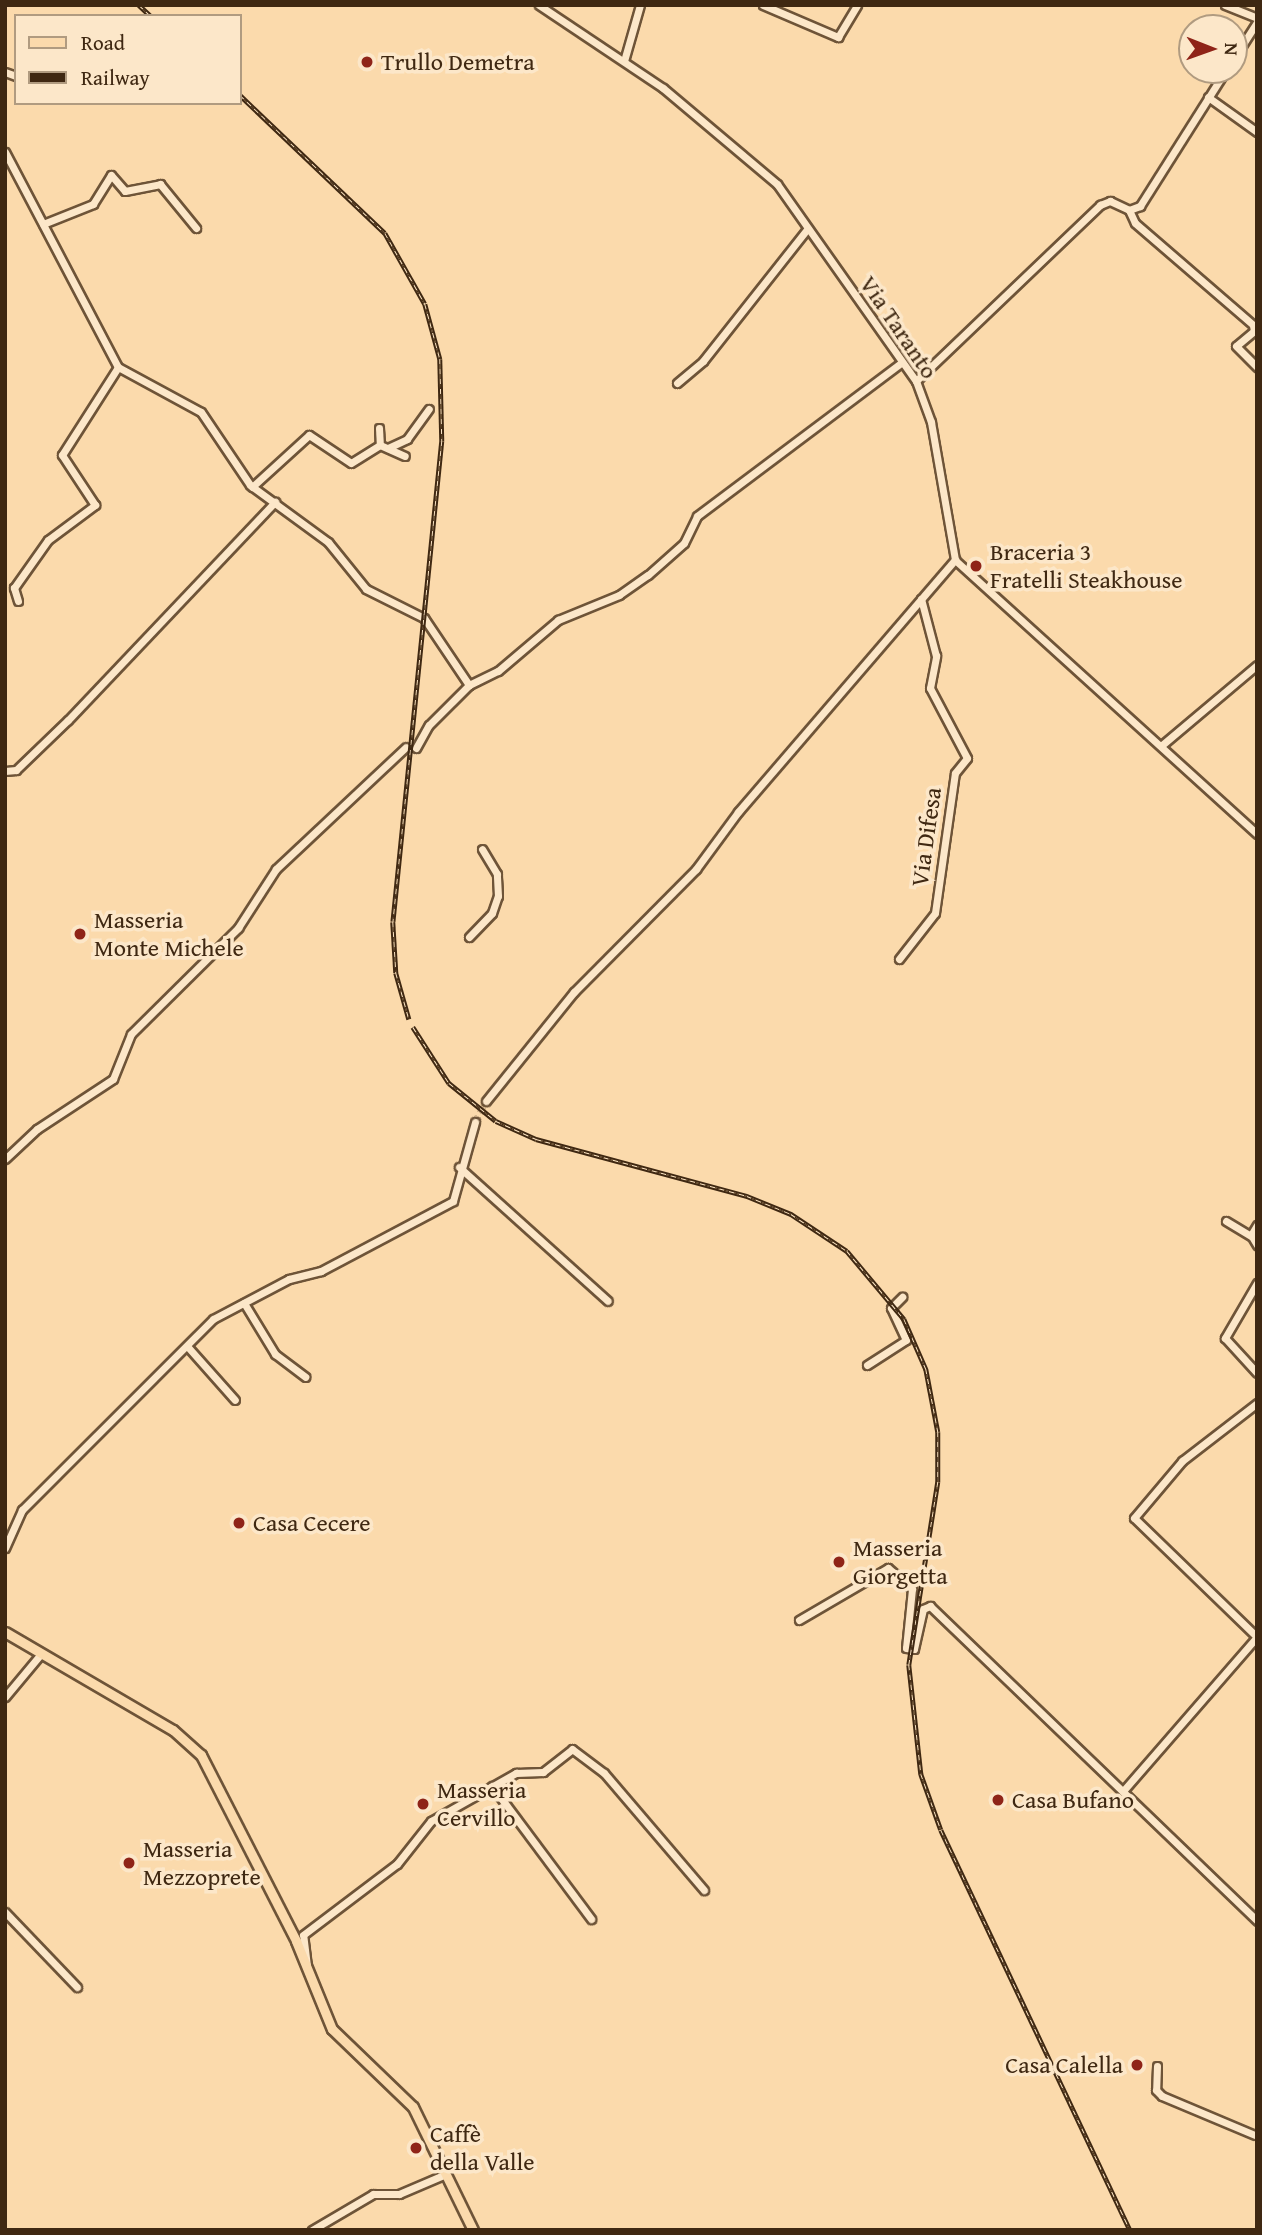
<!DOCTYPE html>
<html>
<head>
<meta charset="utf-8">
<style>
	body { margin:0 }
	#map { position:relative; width:1262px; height:2235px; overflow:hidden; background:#fbdaac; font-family:"Gentium Book Plus",serif }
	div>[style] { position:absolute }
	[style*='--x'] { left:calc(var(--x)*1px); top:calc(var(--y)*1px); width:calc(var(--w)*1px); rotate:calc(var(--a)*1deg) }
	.minor-tunnel>* { height:7px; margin-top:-3.5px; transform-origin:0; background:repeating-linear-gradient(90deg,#d5b68d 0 7px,transparent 0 10.5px) }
	.roads { filter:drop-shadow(2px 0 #6e5438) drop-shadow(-2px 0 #6e5438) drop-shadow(0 2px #6e5438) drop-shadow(0 -2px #6e5438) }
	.minor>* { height:7px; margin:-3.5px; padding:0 3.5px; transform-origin:3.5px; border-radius:3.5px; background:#fce7c9 }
	.major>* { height:9px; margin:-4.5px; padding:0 4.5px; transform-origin:4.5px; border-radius:4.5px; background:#fbdaac }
	.rail>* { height:4.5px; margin-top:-2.25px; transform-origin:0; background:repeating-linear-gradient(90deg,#fce7c9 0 5px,#3f2812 0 10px); box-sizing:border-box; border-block:2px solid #3f2812 }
	.dots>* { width:19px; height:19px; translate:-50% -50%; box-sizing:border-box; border:4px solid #fce7c9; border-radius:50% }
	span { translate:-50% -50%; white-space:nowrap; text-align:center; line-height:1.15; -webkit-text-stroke:7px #fce7c9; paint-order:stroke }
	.poi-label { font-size:24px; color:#3f2812 }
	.left { translate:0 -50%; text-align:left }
	.right { translate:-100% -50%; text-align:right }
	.street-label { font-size:24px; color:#3f2812 }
	.frame { position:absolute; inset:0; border:7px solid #3f2812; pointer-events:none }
	.legend { position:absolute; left:14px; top:14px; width:228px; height:91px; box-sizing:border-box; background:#fce7c9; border:2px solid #b09b80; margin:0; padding:9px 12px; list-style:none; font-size:21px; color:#3f2812 }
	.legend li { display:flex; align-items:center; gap:14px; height:35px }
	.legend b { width:35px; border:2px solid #b09b80 }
	.north { position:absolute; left:1178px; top:14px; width:70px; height:70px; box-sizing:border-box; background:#fce7c9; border:2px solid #b09b80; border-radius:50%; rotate:91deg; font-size:19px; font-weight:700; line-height:28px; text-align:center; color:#3f2812 }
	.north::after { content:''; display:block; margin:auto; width:24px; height:32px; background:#8f2418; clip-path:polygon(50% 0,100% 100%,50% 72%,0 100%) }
</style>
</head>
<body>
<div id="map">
	<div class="minor-tunnel">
		<i style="--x:475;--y:1122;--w:24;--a:-62"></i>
	</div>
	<div class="roads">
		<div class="minor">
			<i style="--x:539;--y:5;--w:149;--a:33.8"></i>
			<i style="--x:663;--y:88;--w:149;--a:40.1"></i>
			<i style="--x:777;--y:184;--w:241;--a:54.8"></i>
			<i style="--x:916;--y:381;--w:44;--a:69.9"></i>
			<i style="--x:931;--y:422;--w:140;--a:80.1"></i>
			<i style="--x:955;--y:560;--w:408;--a:42.2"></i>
			<i style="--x:763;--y:5;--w:82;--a:23.1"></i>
			<i style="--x:838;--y:37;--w:37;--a:-59"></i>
			<i style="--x:1225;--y:5;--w:35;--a:22"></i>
			<i style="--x:1234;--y:58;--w:43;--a:-57.4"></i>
			<i style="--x:624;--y:61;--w:58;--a:-74.1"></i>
			<i style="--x:5;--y:72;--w:12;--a:20"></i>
			<i style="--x:1208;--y:97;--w:60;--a:35.5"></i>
			<i style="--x:5;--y:152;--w:243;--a:62.3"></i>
			<i style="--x:118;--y:367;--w:94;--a:28.5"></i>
			<i style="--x:201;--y:412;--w:88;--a:56.1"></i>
			<i style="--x:250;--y:485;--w:97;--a:36.2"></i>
			<i style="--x:328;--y:542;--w:60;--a:51"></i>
			<i style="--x:366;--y:589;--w:65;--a:26.6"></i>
			<i style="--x:424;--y:618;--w:81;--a:56.1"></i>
			<i style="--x:1129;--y:210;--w:14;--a:65"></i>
			<i style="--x:1135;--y:223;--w:156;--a:40.8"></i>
			<i style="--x:1253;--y:325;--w:6;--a:81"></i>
			<i style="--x:1254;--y:331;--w:23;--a:140"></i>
			<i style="--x:1236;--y:346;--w:30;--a:45"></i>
			<i style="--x:43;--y:224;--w:54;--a:-21.8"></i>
			<i style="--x:93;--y:204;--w:34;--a:-58"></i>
			<i style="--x:111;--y:175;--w:21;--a:49"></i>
			<i style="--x:125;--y:191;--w:36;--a:-11"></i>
			<i style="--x:160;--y:184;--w:57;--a:50.7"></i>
			<i style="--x:916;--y:381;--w:255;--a:-43.7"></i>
			<i style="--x:1100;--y:205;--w:11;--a:-22"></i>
			<i style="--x:1110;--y:201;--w:21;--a:25"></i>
			<i style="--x:1129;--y:210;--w:12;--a:-20"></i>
			<i style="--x:1140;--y:206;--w:161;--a:-57.7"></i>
			<i style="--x:677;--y:383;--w:34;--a:-40"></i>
			<i style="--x:703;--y:361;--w:169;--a:-51.7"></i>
			<i style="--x:379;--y:428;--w:17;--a:87"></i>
			<i style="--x:380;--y:445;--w:27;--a:24"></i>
			<i style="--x:388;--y:448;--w:21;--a:-25"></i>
			<i style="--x:407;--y:439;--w:37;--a:-54"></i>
			<i style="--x:252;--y:487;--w:77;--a:-42.4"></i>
			<i style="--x:309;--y:435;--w:50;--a:33.7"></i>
			<i style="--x:351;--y:463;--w:34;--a:-32"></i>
			<i style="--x:18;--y:601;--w:14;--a:-107"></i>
			<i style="--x:14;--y:588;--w:59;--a:-54.7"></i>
			<i style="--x:48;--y:540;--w:59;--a:-36.7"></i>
			<i style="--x:95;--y:505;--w:60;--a:-123.4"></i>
			<i style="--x:62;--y:455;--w:104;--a:-57.5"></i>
			<i style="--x:1162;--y:745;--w:124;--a:-40.1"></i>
			<i style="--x:416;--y:748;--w:26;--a:-61"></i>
			<i style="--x:429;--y:725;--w:57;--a:-45"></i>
			<i style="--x:469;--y:685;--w:32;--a:-26"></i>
			<i style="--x:498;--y:671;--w:79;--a:-40.4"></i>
			<i style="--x:558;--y:620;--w:66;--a:-22.3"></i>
			<i style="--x:619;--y:595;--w:35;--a:-35"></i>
			<i style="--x:648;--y:575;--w:48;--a:-41.6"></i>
			<i style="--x:684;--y:543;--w:30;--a:-64"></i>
			<i style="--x:697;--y:516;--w:256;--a:-36.9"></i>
			<i style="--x:5;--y:771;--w:11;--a:-5"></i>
			<i style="--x:16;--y:770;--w:72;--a:-43.9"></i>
			<i style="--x:68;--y:720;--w:301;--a:-46.5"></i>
			<i style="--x:469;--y:937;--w:33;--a:-46"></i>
			<i style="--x:492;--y:913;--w:18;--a:-71"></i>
			<i style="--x:498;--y:896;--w:22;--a:-93"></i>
			<i style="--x:497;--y:874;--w:29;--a:-121"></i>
			<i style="--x:899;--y:959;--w:58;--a:-52"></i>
			<i style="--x:935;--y:913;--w:141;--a:-81.9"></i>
			<i style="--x:955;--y:773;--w:19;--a:-51"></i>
			<i style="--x:967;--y:758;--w:79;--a:-117.9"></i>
			<i style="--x:930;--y:688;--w:33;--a:-79"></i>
			<i style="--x:936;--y:656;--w:59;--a:-104.7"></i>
			<i style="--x:486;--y:1101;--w:140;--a:-51.1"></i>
			<i style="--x:574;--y:992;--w:173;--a:-45.2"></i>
			<i style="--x:696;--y:869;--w:71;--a:-53.6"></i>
			<i style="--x:738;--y:812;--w:333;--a:-49.3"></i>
			<i style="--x:5;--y:1159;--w:44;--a:-43.2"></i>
			<i style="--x:37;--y:1129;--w:91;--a:-33.3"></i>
			<i style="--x:113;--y:1079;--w:48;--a:-68.2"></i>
			<i style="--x:131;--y:1034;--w:151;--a:-44.7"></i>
			<i style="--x:238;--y:928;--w:70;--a:-57.2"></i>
			<i style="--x:276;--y:869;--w:178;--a:-43.2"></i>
			<i style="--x:459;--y:1167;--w:200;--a:42"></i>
			<i style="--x:1226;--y:1221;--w:29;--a:31"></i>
			<i style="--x:1257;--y:1225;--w:12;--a:121"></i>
			<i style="--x:1251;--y:1235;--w:12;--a:59"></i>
			<i style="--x:1257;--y:1283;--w:64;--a:120.2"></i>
			<i style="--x:1225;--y:1338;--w:47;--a:47.6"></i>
			<i style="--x:244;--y:1303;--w:60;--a:58.7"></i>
			<i style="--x:275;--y:1354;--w:38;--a:37"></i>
			<i style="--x:187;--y:1346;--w:72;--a:48.4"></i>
			<i style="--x:867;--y:1365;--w:46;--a:-32.7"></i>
			<i style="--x:906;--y:1340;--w:35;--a:-115"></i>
			<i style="--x:891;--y:1308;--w:16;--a:-45"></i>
			<i style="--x:5;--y:1548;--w:42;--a:-65.9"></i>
			<i style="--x:22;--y:1510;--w:270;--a:-45"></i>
			<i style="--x:213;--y:1319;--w:86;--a:-27.8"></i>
			<i style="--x:289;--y:1279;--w:33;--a:-14"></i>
			<i style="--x:321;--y:1271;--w:149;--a:-27.9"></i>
			<i style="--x:453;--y:1201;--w:82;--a:-74.4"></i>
			<i style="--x:799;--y:1620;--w:103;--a:-30.3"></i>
			<i style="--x:888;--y:1568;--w:32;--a:41"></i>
			<i style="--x:912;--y:1589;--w:59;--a:95.8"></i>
			<i style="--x:906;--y:1648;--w:8;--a:7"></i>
			<i style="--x:914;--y:1649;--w:41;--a:-77.3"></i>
			<i style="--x:923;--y:1609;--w:8;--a:-23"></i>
			<i style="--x:930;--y:1606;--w:454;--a:43.9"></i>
			<i style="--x:5;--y:1697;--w:55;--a:-50.2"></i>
			<i style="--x:492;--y:1786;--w:166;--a:53.3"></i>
			<i style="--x:1123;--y:1791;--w:204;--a:-49"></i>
			<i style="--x:1257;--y:1637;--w:171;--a:-135.9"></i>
			<i style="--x:1134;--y:1518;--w:75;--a:-49.9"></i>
			<i style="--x:1182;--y:1461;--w:95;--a:-37.7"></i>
			<i style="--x:5;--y:1912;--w:104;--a:46.2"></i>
			<i style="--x:307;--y:1966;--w:31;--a:-97"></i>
			<i style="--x:303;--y:1935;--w:118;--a:-37.1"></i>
			<i style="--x:397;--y:1864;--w:55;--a:-51.7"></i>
			<i style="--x:431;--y:1821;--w:98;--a:-29.5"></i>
			<i style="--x:516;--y:1773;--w:27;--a:-2"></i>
			<i style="--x:543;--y:1772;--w:37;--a:-38"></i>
			<i style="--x:572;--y:1749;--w:40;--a:37"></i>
			<i style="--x:604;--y:1773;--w:154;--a:49.5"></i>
			<i style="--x:1157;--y:2066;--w:24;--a:92"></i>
			<i style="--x:1156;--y:2090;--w:8;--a:45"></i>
			<i style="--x:1162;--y:2096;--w:101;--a:22.8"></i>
			<i style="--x:312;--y:2230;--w:71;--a:-30.5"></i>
			<i style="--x:373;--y:2194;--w:26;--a:0"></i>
			<i style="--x:399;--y:2194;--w:51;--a:-23.1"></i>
		</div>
		<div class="major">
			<i style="--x:5;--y:1632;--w:194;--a:30.3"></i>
			<i style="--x:173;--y:1730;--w:38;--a:42"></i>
			<i style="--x:201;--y:1755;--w:209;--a:62.9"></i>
			<i style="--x:296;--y:1941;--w:95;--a:67.8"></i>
			<i style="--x:332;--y:2029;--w:112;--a:43.9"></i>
			<i style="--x:413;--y:2107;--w:137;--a:64"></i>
		</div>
	</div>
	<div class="rail">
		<i style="--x:139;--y:5;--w:16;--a:43"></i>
		<i style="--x:240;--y:95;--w:200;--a:43.6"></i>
		<i style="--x:385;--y:233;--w:81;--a:60.6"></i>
		<i style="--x:425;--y:304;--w:57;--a:74.7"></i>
		<i style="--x:440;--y:359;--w:82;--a:88.6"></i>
		<i style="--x:442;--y:441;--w:483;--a:95.8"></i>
		<i style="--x:393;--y:922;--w:51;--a:86.6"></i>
		<i style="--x:396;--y:973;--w:48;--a:74.2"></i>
		<i style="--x:413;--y:1027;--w:67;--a:57.3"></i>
		<i style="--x:449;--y:1083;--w:60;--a:39"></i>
		<i style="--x:496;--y:1121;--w:44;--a:24.2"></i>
		<i style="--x:536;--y:1139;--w:219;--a:15.1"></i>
		<i style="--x:747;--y:1196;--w:48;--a:22.2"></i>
		<i style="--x:791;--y:1214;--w:67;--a:33.5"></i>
		<i style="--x:847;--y:1251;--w:89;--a:50"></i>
		<i style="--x:904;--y:1319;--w:55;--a:66.3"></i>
		<i style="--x:926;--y:1369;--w:64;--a:79.2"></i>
		<i style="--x:938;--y:1432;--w:50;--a:90"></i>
		<i style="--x:938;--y:1482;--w:185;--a:99"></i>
		<i style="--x:909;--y:1665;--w:110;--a:83.7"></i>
		<i style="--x:921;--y:1774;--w:59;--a:70.3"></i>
		<i style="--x:941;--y:1830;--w:442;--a:64.7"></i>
	</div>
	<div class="dots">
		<i style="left:367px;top:62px;background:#8f2418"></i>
		<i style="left:976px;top:566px;background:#8f2418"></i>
		<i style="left:80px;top:934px;background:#8f2418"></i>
		<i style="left:239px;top:1523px;background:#8f2418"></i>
		<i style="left:839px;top:1562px;background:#8f2418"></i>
		<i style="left:998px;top:1800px;background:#8f2418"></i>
		<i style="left:423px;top:1804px;background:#8f2418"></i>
		<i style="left:129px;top:1863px;background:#8f2418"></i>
		<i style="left:1137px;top:2065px;background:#8f2418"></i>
		<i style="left:416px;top:2148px;background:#8f2418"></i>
	</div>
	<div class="poi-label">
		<span class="left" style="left:381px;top:62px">Trullo Demetra</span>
		<span class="left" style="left:990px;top:566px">Braceria 3<br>Fratelli Steakhouse</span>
		<span class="left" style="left:94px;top:934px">Masseria<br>Monte Michele</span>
		<span class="left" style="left:253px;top:1523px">Casa Cecere</span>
		<span class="left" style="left:853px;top:1562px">Masseria<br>Giorgetta</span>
		<span class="left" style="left:437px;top:1804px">Masseria<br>Cervillo</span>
		<span class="left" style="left:1012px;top:1800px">Casa Bufano</span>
		<span class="left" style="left:143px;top:1863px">Masseria<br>Mezzoprete</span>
		<span class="right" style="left:1123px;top:2065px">Casa Calella</span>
		<span class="left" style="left:430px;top:2148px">Caffè<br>della Valle</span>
	</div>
	<div class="street-label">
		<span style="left:899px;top:327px;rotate:56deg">Via Taranto</span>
		<span style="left:926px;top:837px;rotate:-82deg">Via Difesa</span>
	</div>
	<div class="frame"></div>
	<ul class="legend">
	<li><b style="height:9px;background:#fbdaac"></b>Road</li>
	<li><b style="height:9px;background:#3f2812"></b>Railway</li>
	</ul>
	<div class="north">N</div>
</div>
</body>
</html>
